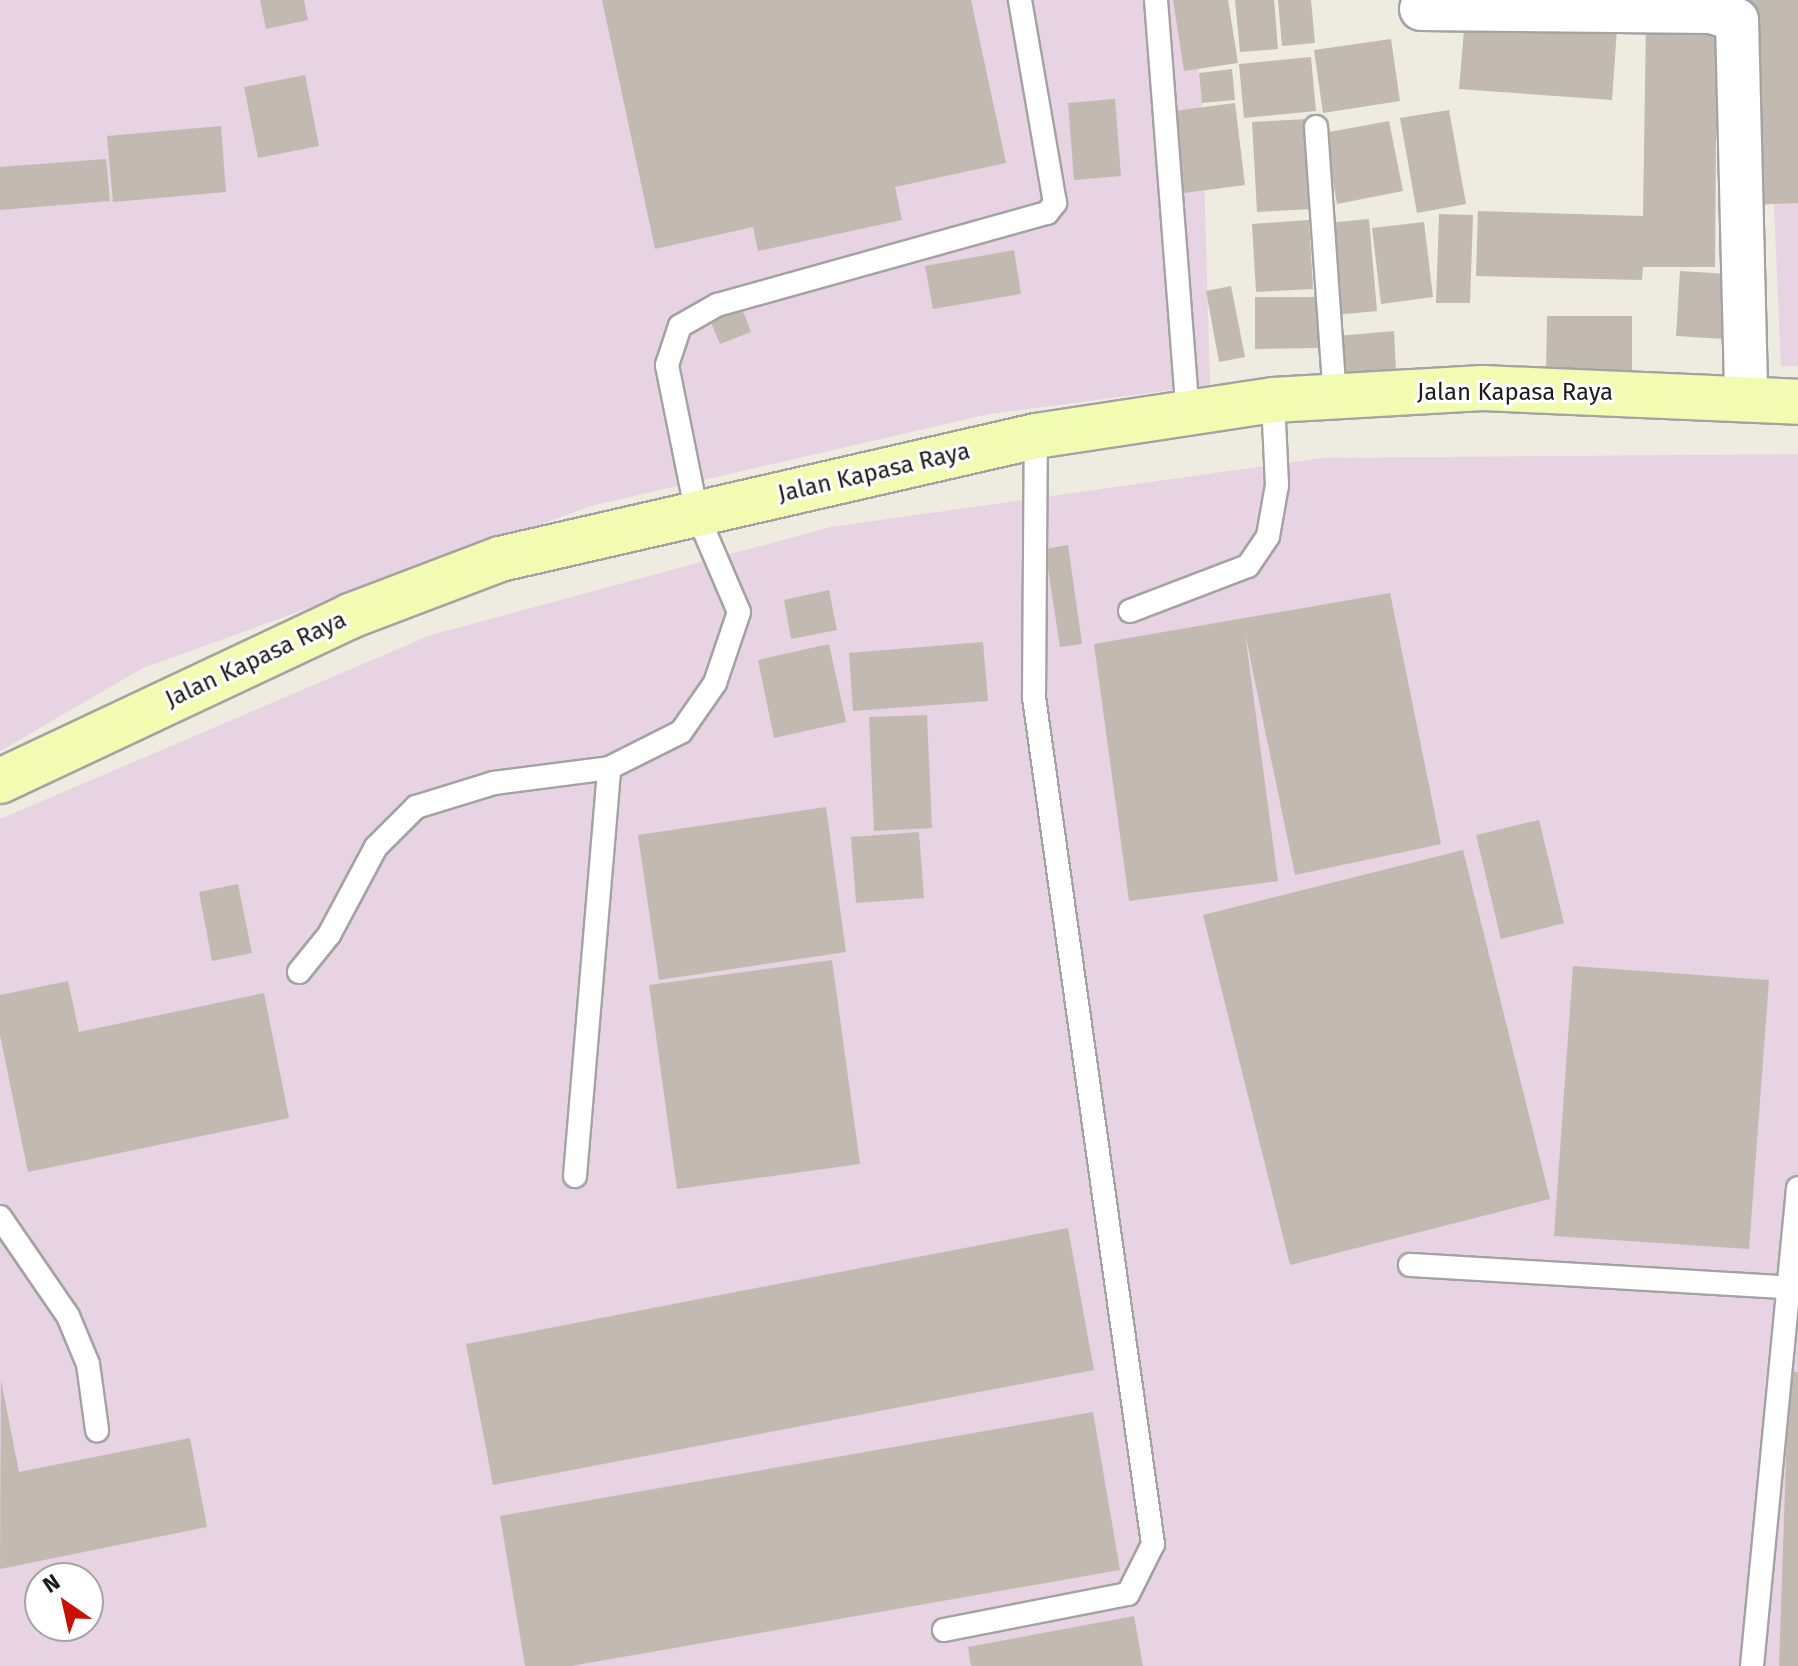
<!DOCTYPE html>
<html>
<head>
<meta charset="utf-8">
<style>
	body { margin:0 }
	#map { position:relative; width:1798px; height:1666px; overflow:hidden; background:#eeebe1; font-family:"Fira Sans",sans-serif }
	div>[style] { position:absolute }
	[style*='--x'] { left:calc(var(--x)*1px); top:calc(var(--y)*1px); width:calc(var(--w)*1px); rotate:calc(var(--a)*1deg) }
	.industrial>* { inset:0; background:#e7d3e2 }
	.building>* { inset:0; background:#c2bab1 }
	.roads { filter:drop-shadow(2px 0 #a3a3a3) drop-shadow(-2px 0 #a3a3a3) drop-shadow(0 2px #a3a3a3) drop-shadow(0 -2px #a3a3a3) }
	.service>* { height:22px; margin:-11px; padding:0 11px; transform-origin:11px; border-radius:11px; background:#fff }
	.minor>* { height:42px; margin:-21px; padding:0 21px; transform-origin:21px; border-radius:21px; background:#fff }
	.secondary>* { height:44px; margin:-22px; padding:0 22px; transform-origin:22px; border-radius:22px; background:#f2fbb2 }
	span { translate:-50% -50%; white-space:nowrap; text-align:center; line-height:1.15; -webkit-text-stroke:6px #fff; paint-order:stroke }
	.street-label { font-size:24px; color:#1c1c1c }
	.north { position:absolute; left:24px; top:1562px; width:80px; height:80px; box-sizing:border-box; background:#fff; border:2px solid #a4a4a4; border-radius:50%; rotate:326deg; font-size:22px; font-weight:700; line-height:32px; text-align:center; color:#1c1c1c }
	.north::after { content:''; display:block; margin:auto; width:28px; height:36px; background:#c81000; clip-path:polygon(50% 0,100% 100%,50% 72%,0 100%) }
</style>
</head>
<body>
<div id="map">
	<div class="industrial">
		<i style="clip-path:polygon(0 0,1191px 0,1202px 103px,1210px 385px,989px 414px,591px 506px,143px 668px,0 751px)"></i>
		<i style="clip-path:polygon(1765px 0,1798px 0,1798px 366px,1781px 366px)"></i>
		<i style="clip-path:polygon(evenodd,1798px 454px,1798px 1666px,0 1666px,0 819px,431px 635px,831px 527px,1322px 458px,1798px 454px,40px 1578px,88px 1578px,88px 1626px,40px 1626px,40px 1578px)"></i>
	</div>
	<div class="building">
		<i style="clip-path:polygon(260px 0,304px 0,308px 20px,266px 29px)"></i>
		<i style="clip-path:polygon(602px 0,971px 0,1006px 163px,895px 187px,902px 220px,758px 251px,753px 227px,655px 249px)"></i>
		<i style="clip-path:polygon(1173px 0,1228px 0,1238px 63px,1184px 71px)"></i>
		<i style="clip-path:polygon(1235px 0,1274px 0,1278px 49px,1240px 52px)"></i>
		<i style="clip-path:polygon(1278px 0,1311px 0,1315px 43px,1282px 46px)"></i>
		<i style="clip-path:polygon(1743px 0,1798px 0,1798px 203px,1751px 205px)"></i>
		<i style="clip-path:polygon(1465px 18px,1617px 29px,1612px 100px,1459px 89px)"></i>
		<i style="clip-path:polygon(1646px 20px,1717px 20px,1715px 267px,1643px 267px,1642px 280px,1476px 276px,1478px 211px,1643px 216px)"></i>
		<i style="clip-path:polygon(1391px 39px,1400px 101px,1323px 113px,1314px 50px)"></i>
		<i style="clip-path:polygon(1311px 57px,1316px 111px,1244px 118px,1239px 64px)"></i>
		<i style="clip-path:polygon(1232px 69px,1235px 100px,1202px 103px,1199px 73px)"></i>
		<i style="clip-path:polygon(305px 75px,319px 146px,258px 158px,244px 87px)"></i>
		<i style="clip-path:polygon(1115px 99px,1121px 176px,1074px 180px,1068px 103px)"></i>
		<i style="clip-path:polygon(1235px 103px,1245px 185px,1184px 193px,1174px 111px)"></i>
		<i style="clip-path:polygon(1449px 110px,1466px 204px,1417px 213px,1400px 118px)"></i>
		<i style="clip-path:polygon(1308px 119px,1312px 209px,1257px 212px,1252px 122px)"></i>
		<i style="clip-path:polygon(1389px 121px,1403px 191px,1337px 204px,1324px 133px)"></i>
		<i style="clip-path:polygon(221px 126px,226px 192px,113px 202px,107px 136px)"></i>
		<i style="clip-path:polygon(106px 159px,110px 201px,0 210px,0 167px)"></i>
		<i style="clip-path:polygon(1439px 214px,1473px 215px,1470px 303px,1436px 303px)"></i>
		<i style="clip-path:polygon(1369px 219px,1377px 311px,1335px 315px,1327px 223px)"></i>
		<i style="clip-path:polygon(1309px 220px,1313px 289px,1256px 292px,1252px 224px)"></i>
		<i style="clip-path:polygon(1424px 222px,1433px 297px,1381px 304px,1372px 228px)"></i>
		<i style="clip-path:polygon(1014px 250px,1021px 294px,933px 309px,925px 266px)"></i>
		<i style="clip-path:polygon(1680px 271px,1728px 274px,1724px 339px,1676px 336px)"></i>
		<i style="clip-path:polygon(1231px 286px,1245px 357px,1219px 362px,1206px 291px)"></i>
		<i style="clip-path:polygon(1255px 297px,1318px 297px,1318px 348px,1255px 349px)"></i>
		<i style="clip-path:polygon(741px 306px,751px 332px,720px 344px,709px 318px)"></i>
		<i style="clip-path:polygon(1547px 316px,1632px 316px,1632px 375px,1546px 375px)"></i>
		<i style="clip-path:polygon(1394px 331px,1396px 371px,1340px 375px,1337px 336px)"></i>
		<i style="clip-path:polygon(1068px 545px,1082px 644px,1060px 647px,1045px 549px)"></i>
		<i style="clip-path:polygon(829px 590px,837px 630px,791px 639px,784px 600px)"></i>
		<i style="clip-path:polygon(1390px 593px,1441px 844px,1295px 875px,1245px 633px,1278px 881px,1129px 901px,1094px 644px)"></i>
		<i style="clip-path:polygon(983px 642px,988px 701px,853px 711px,849px 653px)"></i>
		<i style="clip-path:polygon(829px 644px,846px 722px,774px 738px,758px 660px)"></i>
		<i style="clip-path:polygon(927px 715px,932px 828px,874px 831px,869px 717px)"></i>
		<i style="clip-path:polygon(826px 807px,846px 952px,659px 980px,638px 835px)"></i>
		<i style="clip-path:polygon(1539px 820px,1564px 923px,1501px 939px,1476px 835px)"></i>
		<i style="clip-path:polygon(919px 832px,924px 898px,856px 903px,851px 837px)"></i>
		<i style="clip-path:polygon(1463px 850px,1550px 1199px,1290px 1265px,1203px 915px)"></i>
		<i style="clip-path:polygon(238px 884px,252px 953px,212px 961px,199px 892px)"></i>
		<i style="clip-path:polygon(832px 960px,860px 1164px,677px 1189px,649px 985px)"></i>
		<i style="clip-path:polygon(1573px 966px,1769px 980px,1749px 1249px,1554px 1236px)"></i>
		<i style="clip-path:polygon(68px 981px,79px 1032px,264px 993px,289px 1118px,28px 1172px,0 1035px,0 995px)"></i>
		<i style="clip-path:polygon(1068px 1228px,1094px 1370px,493px 1485px,466px 1344px)"></i>
		<i style="clip-path:polygon(1789px 1371px,1798px 1372px,1798px 1666px,1779px 1666px)"></i>
		<i style="clip-path:polygon(1px 1380px,19px 1472px,190px 1438px,207px 1527px,0 1569px)"></i>
		<i style="clip-path:polygon(1093px 1412px,1120px 1570px,571px 1666px,525px 1666px,500px 1516px)"></i>
		<i style="clip-path:polygon(1134px 1616px,1143px 1666px,971px 1666px,968px 1647px)"></i>
	</div>
	<div class="roads">
		<div class="service">
			<i style="--x:1156;--y:0;--w:414;--a:85.6"></i>
			<i style="--x:1316;--y:127;--w:270;--a:86"></i>
			<i style="--x:1130;--y:611;--w:126;--a:-20.9"></i>
			<i style="--x:1248;--y:566;--w:36;--a:-56"></i>
			<i style="--x:1268;--y:536;--w:52;--a:-80"></i>
			<i style="--x:1277;--y:485;--w:85;--a:-92.7"></i>
			<i style="--x:299;--y:972;--w:48;--a:-51"></i>
			<i style="--x:329;--y:935;--w:100;--a:-61.9"></i>
			<i style="--x:376;--y:847;--w:57;--a:-45"></i>
			<i style="--x:416;--y:807;--w:82;--a:-17.1"></i>
			<i style="--x:494;--y:783;--w:116;--a:-7.4"></i>
			<i style="--x:575;--y:1176;--w:409;--a:-85.2"></i>
			<i style="--x:609;--y:768;--w:80;--a:-26.6"></i>
			<i style="--x:681;--y:732;--w:60;--a:-55.2"></i>
			<i style="--x:715;--y:683;--w:75;--a:-71.3"></i>
			<i style="--x:739;--y:612;--w:107;--a:-113.2"></i>
			<i style="--x:697;--y:514;--w:152;--a:-101.4"></i>
			<i style="--x:667;--y:365;--w:41;--a:-71.6"></i>
			<i style="--x:680;--y:326;--w:43;--a:-29.6"></i>
			<i style="--x:717;--y:305;--w:343;--a:-15.6"></i>
			<i style="--x:1047;--y:213;--w:13;--a:-51"></i>
			<i style="--x:1055;--y:203;--w:206;--a:-99.8"></i>
			<i style="--x:0;--y:1217;--w:120;--a:55.5"></i>
			<i style="--x:68;--y:1316;--w:52;--a:67.4"></i>
			<i style="--x:88;--y:1364;--w:67;--a:82.2"></i>
			<i style="--x:1410;--y:1265;--w:375;--a:3.4"></i>
			<i style="--x:944;--y:1630;--w:187;--a:-11.1"></i>
			<i style="--x:1128;--y:1594;--w:56;--a:-63.4"></i>
			<i style="--x:1153;--y:1544;--w:855;--a:-98"></i>
			<i style="--x:1034;--y:697;--w:261;--a:-89.6"></i>
			<i style="--x:1752;--y:1666;--w:480;--a:-84.5"></i>
		</div>
		<div class="minor">
			<i style="--x:1421;--y:9;--w:290;--a:0.6"></i>
			<i style="--x:1711;--y:12;--w:27;--a:17"></i>
			<i style="--x:1737;--y:20;--w:380;--a:88.6"></i>
		</div>
		<div class="secondary">
			<i style="--x:0;--y:781;--w:387;--a:-25.2"></i>
			<i style="--x:350;--y:616;--w:160;--a:-20.8"></i>
			<i style="--x:500;--y:559;--w:550;--a:-12.92"></i>
			<i style="--x:1036;--y:436;--w:240;--a:-8.6"></i>
			<i style="--x:1273;--y:400;--w:210;--a:-3.3"></i>
			<i style="--x:1483;--y:388;--w:315;--a:2.5"></i>
		</div>
	</div>
	<div class="street-label">
		<span style="left:1515px;top:393px">Jalan Kapasa Raya</span>
		<span style="left:874px;top:473px;rotate:-13deg">Jalan Kapasa Raya</span>
		<span style="left:256px;top:660px;rotate:-25deg">Jalan Kapasa Raya</span>
	</div>
	<div class="north">N</div>
</div>
</body>
</html>
